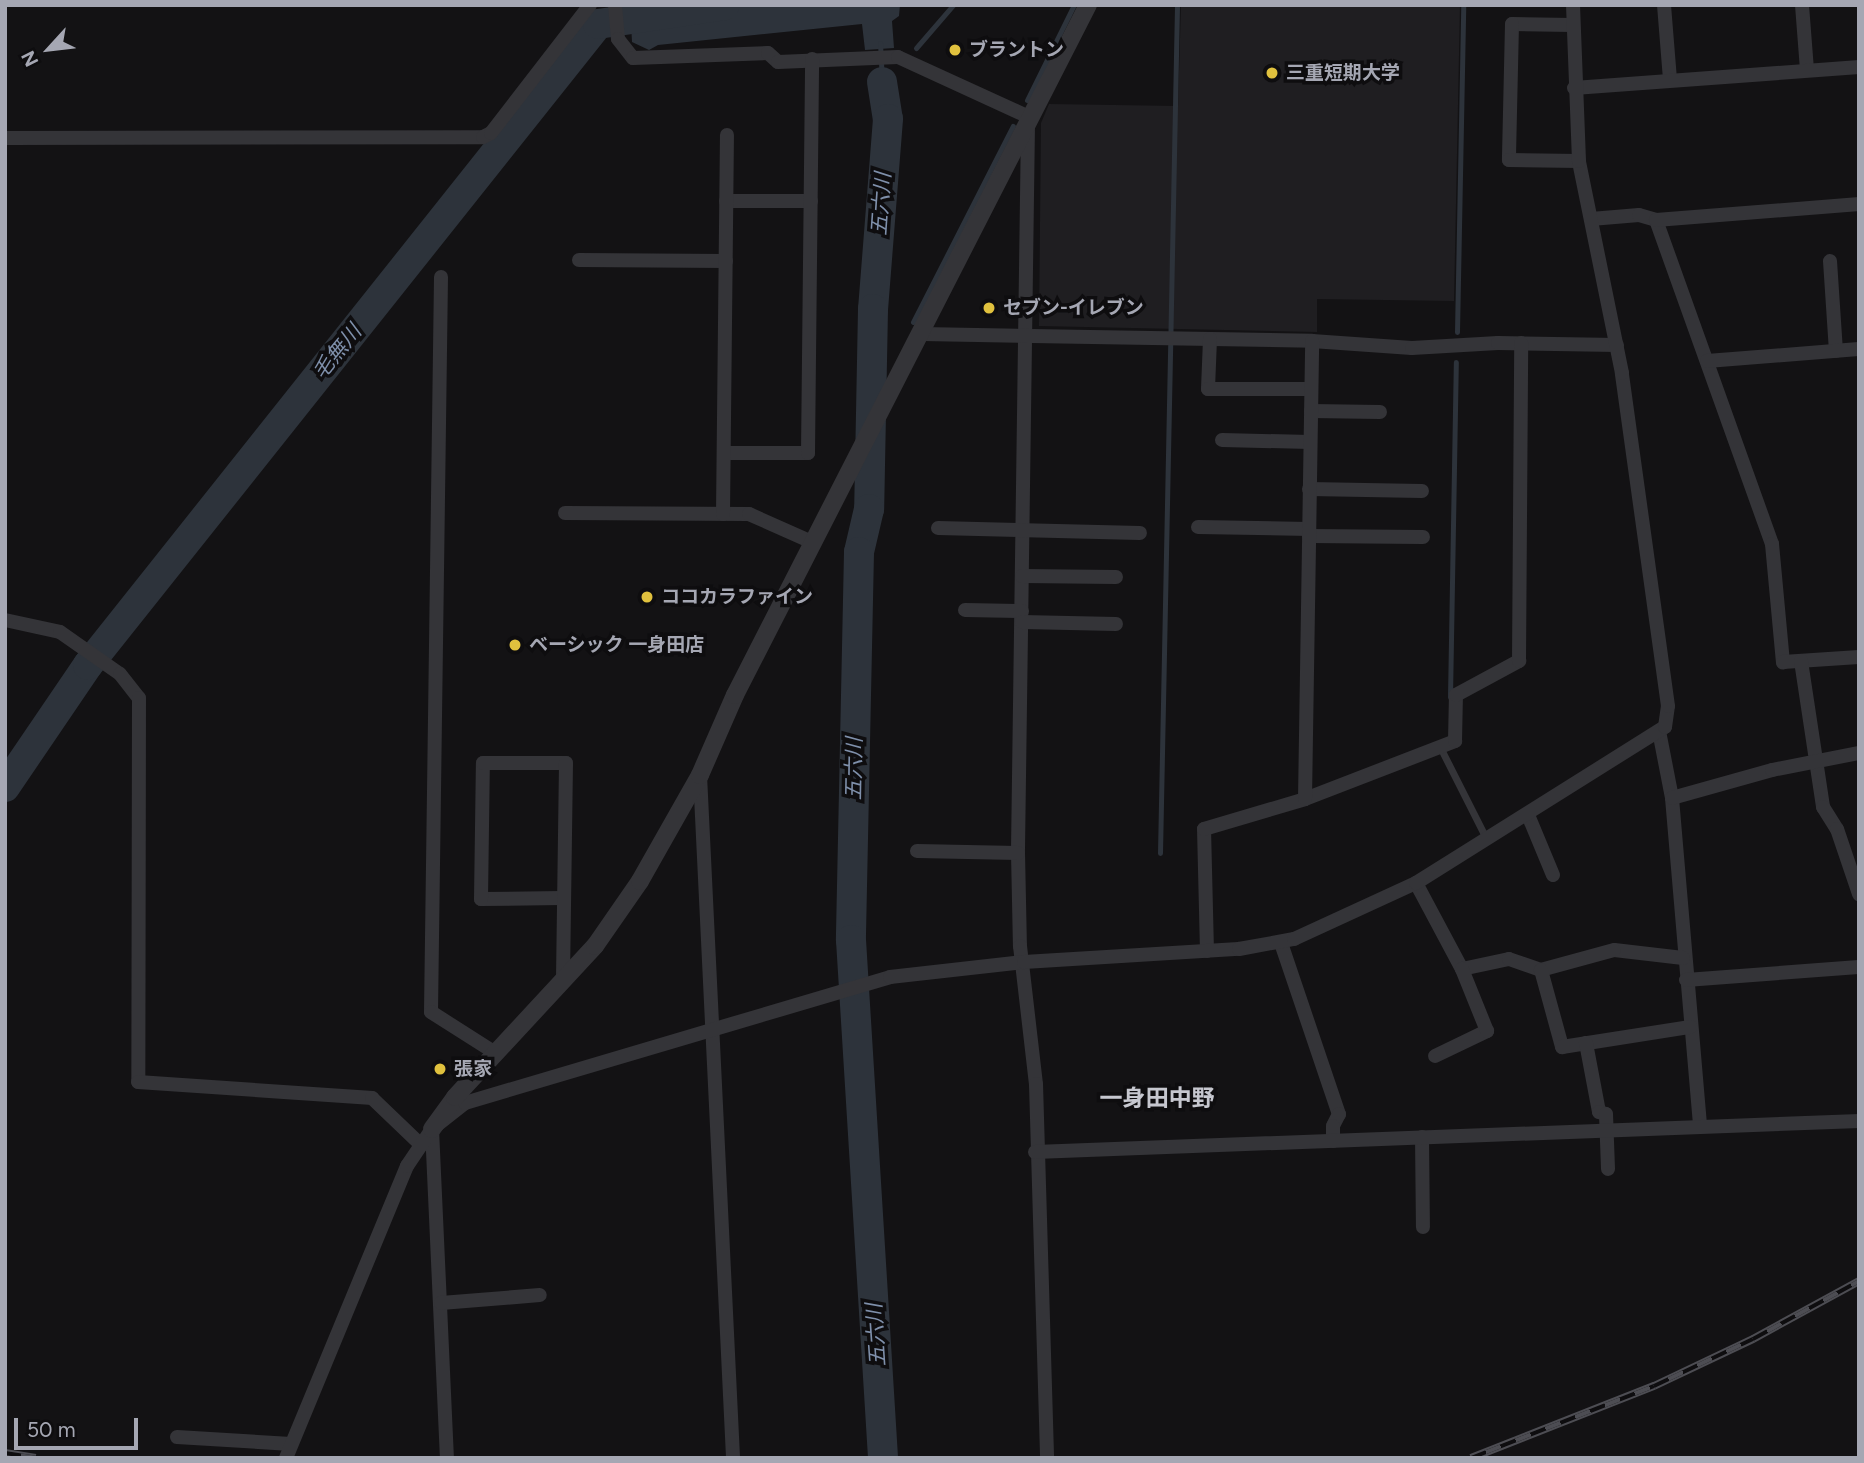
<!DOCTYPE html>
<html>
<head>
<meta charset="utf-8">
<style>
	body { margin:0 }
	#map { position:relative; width:1864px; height:1463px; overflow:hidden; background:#131214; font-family:Figtree,"Noto Sans JP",sans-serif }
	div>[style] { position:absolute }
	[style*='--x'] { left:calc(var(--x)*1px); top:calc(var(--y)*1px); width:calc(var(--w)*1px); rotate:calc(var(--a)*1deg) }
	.built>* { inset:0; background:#1f1e21 }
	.water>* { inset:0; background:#2d333b }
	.stream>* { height:5px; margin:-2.5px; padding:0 2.5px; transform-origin:2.5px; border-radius:2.5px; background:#2d333b }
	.river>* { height:30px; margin:-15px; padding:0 15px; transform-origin:15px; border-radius:15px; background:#2d333b }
	.service>* { height:7px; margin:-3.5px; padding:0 3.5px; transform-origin:3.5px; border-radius:3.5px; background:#343438 }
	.minor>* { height:14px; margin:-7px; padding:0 7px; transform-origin:7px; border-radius:7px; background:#343438 }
	.tertiary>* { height:18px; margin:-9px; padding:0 9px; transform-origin:9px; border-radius:9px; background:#343438 }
	.rail>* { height:8px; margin-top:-4px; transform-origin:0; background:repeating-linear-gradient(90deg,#0e0d0f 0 16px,#4d4d53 0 32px); box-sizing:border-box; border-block:2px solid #4d4d53 }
	.dots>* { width:19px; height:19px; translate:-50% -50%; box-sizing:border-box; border:4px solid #0e0d0f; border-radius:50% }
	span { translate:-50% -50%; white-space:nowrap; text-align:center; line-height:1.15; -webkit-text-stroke:7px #0e0d0f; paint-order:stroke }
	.poi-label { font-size:19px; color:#a5a7b3; font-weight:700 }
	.left { translate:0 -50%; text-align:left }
	.water-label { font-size:21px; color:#7f90ab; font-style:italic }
	.quarter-label { font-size:23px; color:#c6c7cf; font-weight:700 }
	.frame { position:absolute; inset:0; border:7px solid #a5a7b3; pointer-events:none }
	.north { position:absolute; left:14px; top:14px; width:70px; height:70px; -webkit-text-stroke:5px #0e0d0f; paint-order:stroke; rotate:243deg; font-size:19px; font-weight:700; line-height:28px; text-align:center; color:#a5a7b3 }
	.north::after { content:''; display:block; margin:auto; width:24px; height:32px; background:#a5a7b3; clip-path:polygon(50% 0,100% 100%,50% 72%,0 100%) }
	.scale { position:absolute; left:14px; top:1418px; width:124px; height:32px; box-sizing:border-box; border:4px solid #a5a7b3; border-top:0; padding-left:9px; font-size:21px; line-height:24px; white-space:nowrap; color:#a5a7b3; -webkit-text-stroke:5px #0e0d0f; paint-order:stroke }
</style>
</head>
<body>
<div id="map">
	<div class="built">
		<i style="clip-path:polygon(1181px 5px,1460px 5px,1454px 301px,1317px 299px,1317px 332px,1039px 326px,1041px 123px,1049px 104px,1178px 106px)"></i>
	</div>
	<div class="water">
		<i style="clip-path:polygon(630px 5px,900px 5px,899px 16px,892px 21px,894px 48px,865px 50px,862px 24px,658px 45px,649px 50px,632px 42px)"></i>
	</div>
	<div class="stream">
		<i style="--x:880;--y:43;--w:39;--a:87"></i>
		<i style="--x:916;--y:48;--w:57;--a:-49.3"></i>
		<i style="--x:1027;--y:100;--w:106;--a:-63.7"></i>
		<i style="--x:913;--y:322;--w:220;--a:-63"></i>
		<i style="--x:1457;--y:332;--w:327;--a:-88.9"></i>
		<i style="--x:1450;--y:697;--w:335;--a:-89"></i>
		<i style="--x:1160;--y:853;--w:848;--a:-88.85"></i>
	</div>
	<div class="river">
		<i style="--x:882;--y:82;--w:37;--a:81"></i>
		<i style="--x:888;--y:119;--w:191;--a:94.5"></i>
		<i style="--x:873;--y:309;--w:200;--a:91.1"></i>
		<i style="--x:869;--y:509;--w:44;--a:103.1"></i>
		<i style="--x:859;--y:552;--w:388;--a:91.2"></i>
		<i style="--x:851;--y:940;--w:519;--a:86.46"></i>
		<i style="--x:5;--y:787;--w:148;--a:-55.8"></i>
		<i style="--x:88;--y:665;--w:819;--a:-51.49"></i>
		<i style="--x:598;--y:24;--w:128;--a:-8.5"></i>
	</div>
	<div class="service">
		<i style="--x:1440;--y:747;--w:104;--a:63.2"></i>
	</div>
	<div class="minor">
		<i style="--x:615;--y:5;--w:34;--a:85"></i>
		<i style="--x:618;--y:39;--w:24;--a:52"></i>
		<i style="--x:633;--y:58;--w:135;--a:-2.1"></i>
		<i style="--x:768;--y:53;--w:13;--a:42"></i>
		<i style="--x:778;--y:62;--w:120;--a:-2.4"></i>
		<i style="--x:898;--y:57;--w:146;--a:24.6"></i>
		<i style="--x:1664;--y:5;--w:75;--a:85.4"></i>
		<i style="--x:1802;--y:5;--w:65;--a:85.6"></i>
		<i style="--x:1572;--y:25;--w:60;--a:-179"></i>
		<i style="--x:1512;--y:24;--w:136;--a:91.3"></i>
		<i style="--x:1509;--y:160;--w:70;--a:0.8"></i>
		<i style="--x:1574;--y:88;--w:286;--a:-4.2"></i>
		<i style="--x:1028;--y:124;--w:729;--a:90.79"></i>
		<i style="--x:1018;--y:853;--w:93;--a:88.8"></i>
		<i style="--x:1020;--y:946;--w:139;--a:83.4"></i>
		<i style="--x:1036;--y:1084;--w:374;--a:88.3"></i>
		<i style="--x:5;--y:138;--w:478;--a:-0.1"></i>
		<i style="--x:483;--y:137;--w:9;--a:-27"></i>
		<i style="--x:491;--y:133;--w:162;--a:-52.3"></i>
		<i style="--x:726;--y:201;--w:85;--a:0"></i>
		<i style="--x:1591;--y:219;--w:48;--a:-4.8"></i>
		<i style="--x:1639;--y:215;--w:18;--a:16"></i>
		<i style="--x:1656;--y:220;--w:344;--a:70.3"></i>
		<i style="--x:1772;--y:544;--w:119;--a:84.7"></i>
		<i style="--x:1783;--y:662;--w:76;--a:-3.8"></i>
		<i style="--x:1656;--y:220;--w:204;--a:-4.5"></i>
		<i style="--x:579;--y:260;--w:147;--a:0.4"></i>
		<i style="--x:1830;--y:261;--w:90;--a:86.2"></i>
		<i style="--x:441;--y:277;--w:735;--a:90.78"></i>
		<i style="--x:431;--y:1012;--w:78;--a:32.5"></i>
		<i style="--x:922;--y:334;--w:390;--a:1"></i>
		<i style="--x:1312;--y:341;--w:100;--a:4"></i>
		<i style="--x:1412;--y:348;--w:86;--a:-3.3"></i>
		<i style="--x:1498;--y:343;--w:119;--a:1"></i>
		<i style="--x:1210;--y:339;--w:50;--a:92.3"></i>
		<i style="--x:1208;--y:389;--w:103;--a:0"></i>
		<i style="--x:1707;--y:361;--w:152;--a:-4.5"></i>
		<i style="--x:1311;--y:411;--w:69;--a:0.8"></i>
		<i style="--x:1222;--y:440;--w:88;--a:1.3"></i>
		<i style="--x:724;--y:453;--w:84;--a:0"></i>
		<i style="--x:808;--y:453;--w:394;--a:-89.4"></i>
		<i style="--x:1309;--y:489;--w:113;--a:1"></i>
		<i style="--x:565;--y:513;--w:184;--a:0.3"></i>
		<i style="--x:749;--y:514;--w:71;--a:24"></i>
		<i style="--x:723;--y:514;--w:379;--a:-89.4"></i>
		<i style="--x:1198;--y:527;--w:111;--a:1"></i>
		<i style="--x:938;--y:528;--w:202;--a:1.4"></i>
		<i style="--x:1309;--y:536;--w:114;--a:0.5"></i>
		<i style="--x:1022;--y:576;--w:94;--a:0.6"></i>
		<i style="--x:965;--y:610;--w:57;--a:1"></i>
		<i style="--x:5;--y:620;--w:56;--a:12.3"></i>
		<i style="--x:60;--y:632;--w:73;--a:35"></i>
		<i style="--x:120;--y:674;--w:31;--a:52"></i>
		<i style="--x:139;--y:698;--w:384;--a:90.1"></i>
		<i style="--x:138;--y:1082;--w:235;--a:3.9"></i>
		<i style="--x:372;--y:1098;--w:68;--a:43.8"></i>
		<i style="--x:1022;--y:622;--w:94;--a:1.2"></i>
		<i style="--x:1801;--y:661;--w:148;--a:81.4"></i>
		<i style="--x:1823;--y:807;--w:26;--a:58"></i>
		<i style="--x:1837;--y:829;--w:69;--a:71.3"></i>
		<i style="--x:1659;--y:731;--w:68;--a:79"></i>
		<i style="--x:1672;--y:798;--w:328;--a:85.1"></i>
		<i style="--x:700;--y:775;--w:684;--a:87.23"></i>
		<i style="--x:1672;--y:798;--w:104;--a:-15.6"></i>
		<i style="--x:1772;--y:770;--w:89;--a:-11.1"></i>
		<i style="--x:1305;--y:799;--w:161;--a:-21.1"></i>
		<i style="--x:1455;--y:741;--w:46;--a:-88.8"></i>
		<i style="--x:1456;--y:695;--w:72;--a:-28.4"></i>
		<i style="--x:1519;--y:661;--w:318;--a:-89.6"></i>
		<i style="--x:1528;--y:815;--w:65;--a:67.4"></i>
		<i style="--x:917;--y:851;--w:101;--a:1.1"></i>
		<i style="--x:1416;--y:883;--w:98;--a:61.9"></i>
		<i style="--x:1462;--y:969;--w:48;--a:-12"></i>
		<i style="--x:1509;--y:959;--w:34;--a:19"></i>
		<i style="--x:562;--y:898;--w:81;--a:179.3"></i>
		<i style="--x:481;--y:899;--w:136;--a:-89.2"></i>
		<i style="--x:483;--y:763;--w:83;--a:0"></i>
		<i style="--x:566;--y:763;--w:218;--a:90.8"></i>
		<i style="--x:1281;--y:943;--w:181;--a:71.3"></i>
		<i style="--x:1339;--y:1114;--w:13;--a:117"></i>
		<i style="--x:1333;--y:1126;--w:15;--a:90"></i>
		<i style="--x:1207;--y:951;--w:122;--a:-91.4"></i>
		<i style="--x:1204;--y:829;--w:105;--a:-16.5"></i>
		<i style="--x:1305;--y:799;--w:458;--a:-89.1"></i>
		<i style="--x:1683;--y:958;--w:69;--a:-173.4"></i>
		<i style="--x:1614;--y:950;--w:76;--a:164.7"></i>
		<i style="--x:1541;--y:970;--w:80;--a:74.7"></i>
		<i style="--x:1562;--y:1047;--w:130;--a:-8.9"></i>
		<i style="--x:1686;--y:980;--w:173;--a:-4.3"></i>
		<i style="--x:1586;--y:1043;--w:70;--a:79.3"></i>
		<i style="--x:1599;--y:1112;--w:7;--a:16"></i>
		<i style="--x:1606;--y:1114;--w:55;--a:87.9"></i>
		<i style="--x:1435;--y:1056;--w:58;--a:-25.7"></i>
		<i style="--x:1487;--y:1031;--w:67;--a:-112"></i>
		<i style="--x:432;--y:1129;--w:329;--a:87.4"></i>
		<i style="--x:1422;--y:1137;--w:90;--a:89.4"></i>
		<i style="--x:1035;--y:1152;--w:825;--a:-2.15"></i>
		<i style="--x:441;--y:1303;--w:99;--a:-4.6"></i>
		<i style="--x:177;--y:1437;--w:114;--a:3.5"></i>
		<i style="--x:286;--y:1458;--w:316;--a:-67.5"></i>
		<i style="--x:407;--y:1166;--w:45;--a:-56"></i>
		<i style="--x:432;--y:1129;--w:42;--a:-38.2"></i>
		<i style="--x:465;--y:1103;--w:443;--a:-16.5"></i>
		<i style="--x:890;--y:977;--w:135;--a:-6.4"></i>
		<i style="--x:1024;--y:962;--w:215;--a:-3.5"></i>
		<i style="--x:1239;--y:949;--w:56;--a:-10.3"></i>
		<i style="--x:1294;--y:939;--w:134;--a:-24.7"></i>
		<i style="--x:1416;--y:883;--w:294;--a:-32.1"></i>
		<i style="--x:1665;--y:727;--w:21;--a:-82"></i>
		<i style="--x:1668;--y:706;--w:336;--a:-97.9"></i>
		<i style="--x:1622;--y:373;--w:216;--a:-101.5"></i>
		<i style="--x:1579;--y:161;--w:156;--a:-92.2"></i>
	</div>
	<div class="tertiary">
		<i style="--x:432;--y:1129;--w:39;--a:-54"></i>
		<i style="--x:455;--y:1097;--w:206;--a:-47.2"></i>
		<i style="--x:595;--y:946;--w:79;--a:-55.3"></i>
		<i style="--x:640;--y:881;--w:122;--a:-60.5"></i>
		<i style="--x:700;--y:775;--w:87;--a:-66.4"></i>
		<i style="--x:735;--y:695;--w:775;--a:-62.91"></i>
	</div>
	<div class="rail">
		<i style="--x:5;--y:1453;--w:31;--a:9"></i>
		<i style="--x:1471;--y:1458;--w:197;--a:-21.5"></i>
		<i style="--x:1654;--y:1386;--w:110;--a:-25.4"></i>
		<i style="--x:1753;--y:1339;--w:121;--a:-28.7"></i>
	</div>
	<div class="dots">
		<i style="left:955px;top:50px;background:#e0c13e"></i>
		<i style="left:1272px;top:73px;background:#e0c13e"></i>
		<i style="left:989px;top:308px;background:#e0c13e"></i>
		<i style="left:647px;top:597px;background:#e0c13e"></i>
		<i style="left:515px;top:645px;background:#e0c13e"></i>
		<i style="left:440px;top:1069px;background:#e0c13e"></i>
	</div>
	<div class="poi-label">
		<span class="left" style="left:969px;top:50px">ブラントン</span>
		<span class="left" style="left:1286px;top:73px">三重短期大学</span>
		<span class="left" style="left:1003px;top:308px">セブン-イレブン</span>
		<span class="left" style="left:661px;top:597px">ココカラファイン</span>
		<span class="left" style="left:529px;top:645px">ベーシック 一身田店</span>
		<span class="left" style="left:454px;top:1069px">張家</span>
	</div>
	<div class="water-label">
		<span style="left:881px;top:204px;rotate:-86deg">五六川</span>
		<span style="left:337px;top:352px;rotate:-51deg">毛無川</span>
		<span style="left:854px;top:769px;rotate:-89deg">五六川</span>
		<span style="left:876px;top:1335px;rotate:-94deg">五六川</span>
	</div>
	<div class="quarter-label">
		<span style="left:1157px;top:1098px">一身田中野</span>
	</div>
	<div class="frame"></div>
	<div class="north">N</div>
	<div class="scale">50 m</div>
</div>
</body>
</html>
